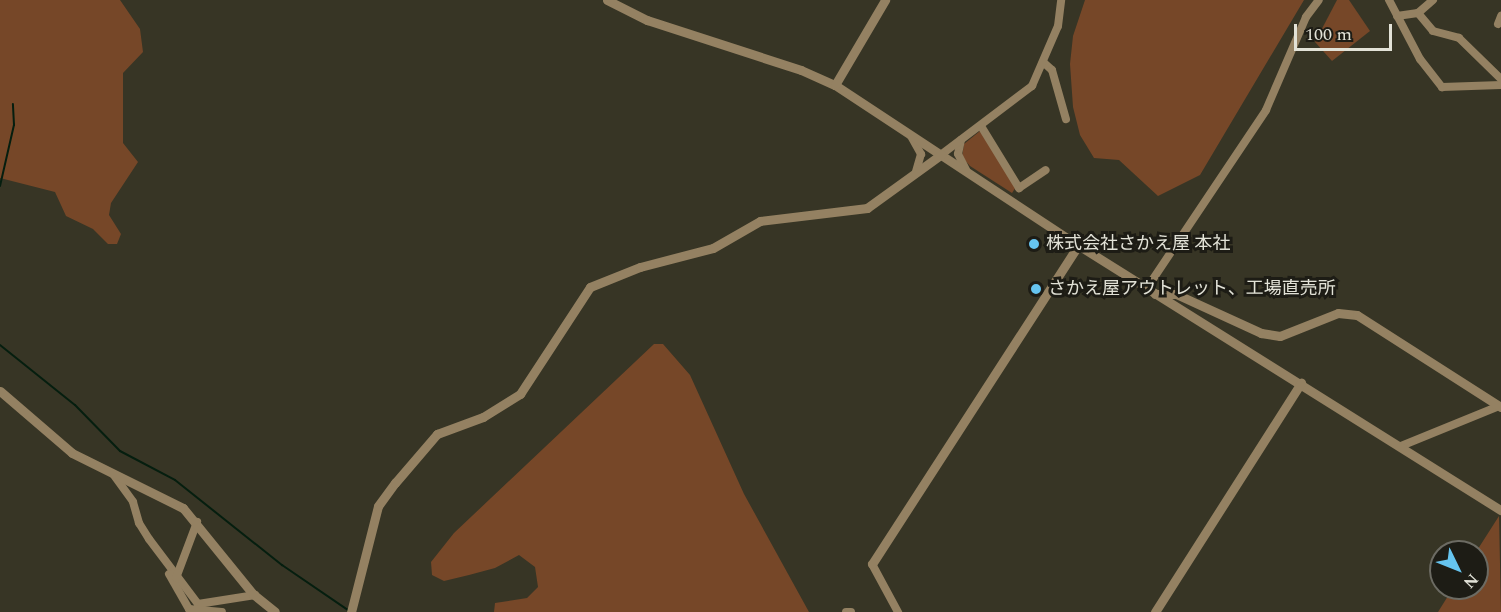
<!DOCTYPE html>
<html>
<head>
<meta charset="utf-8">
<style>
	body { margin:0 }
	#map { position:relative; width:1501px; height:612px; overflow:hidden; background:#373525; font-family:Spectral,"Noto Sans JP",serif }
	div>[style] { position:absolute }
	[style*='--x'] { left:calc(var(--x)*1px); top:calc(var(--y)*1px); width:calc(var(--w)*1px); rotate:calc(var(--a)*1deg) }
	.green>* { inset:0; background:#764728 }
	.stream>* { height:2px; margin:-1px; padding:0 1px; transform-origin:1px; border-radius:1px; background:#051e0f }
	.minor>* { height:8px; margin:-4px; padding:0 4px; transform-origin:4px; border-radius:4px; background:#948162 }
	.tertiary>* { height:9px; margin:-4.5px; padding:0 4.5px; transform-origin:4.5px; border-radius:4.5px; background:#948162 }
	.dots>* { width:16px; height:16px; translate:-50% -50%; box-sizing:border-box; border:3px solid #1d1c15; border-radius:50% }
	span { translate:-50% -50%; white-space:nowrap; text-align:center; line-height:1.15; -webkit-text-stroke:6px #1d1c15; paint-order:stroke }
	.poi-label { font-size:18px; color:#e2e2d7 }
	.left { translate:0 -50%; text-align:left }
	.north { position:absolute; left:1429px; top:540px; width:60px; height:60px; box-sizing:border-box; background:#1d1c15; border:2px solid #6c6b63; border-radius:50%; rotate:133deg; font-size:16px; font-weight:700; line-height:24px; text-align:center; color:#e2e2d7 }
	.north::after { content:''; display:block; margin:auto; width:21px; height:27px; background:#66c4ef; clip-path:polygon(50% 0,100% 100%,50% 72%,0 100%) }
	.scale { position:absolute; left:1294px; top:24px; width:98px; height:27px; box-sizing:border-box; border:3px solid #e2e2d7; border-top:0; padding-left:8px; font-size:18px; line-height:21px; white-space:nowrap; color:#e2e2d7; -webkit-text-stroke:4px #1d1c15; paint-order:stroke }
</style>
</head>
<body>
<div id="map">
	<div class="green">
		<i style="clip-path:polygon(0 0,120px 0,140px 29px,143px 52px,123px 73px,123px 143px,138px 162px,111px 203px,109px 215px,121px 234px,117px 244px,108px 244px,93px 229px,66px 216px,55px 192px,0 178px)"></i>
		<i style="clip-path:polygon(1085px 0,1304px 0,1200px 175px,1158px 196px,1119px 160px,1094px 158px,1080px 135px,1073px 107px,1070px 64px,1073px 36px)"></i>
		<i style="clip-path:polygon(1337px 0,1349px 0,1370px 31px,1332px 61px,1315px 42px)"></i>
		<i style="clip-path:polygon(980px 131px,1016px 187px,1012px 193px,970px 166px,962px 157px,964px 144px)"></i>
		<i style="clip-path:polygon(654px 344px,663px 344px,690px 375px,744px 494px,809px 612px,494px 612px,495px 603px,527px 598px,538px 587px,535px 567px,519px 555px,495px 568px,469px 575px,444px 581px,432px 575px,431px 562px,454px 533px)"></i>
		<i style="clip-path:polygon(1499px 516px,1501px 612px,1438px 612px,1453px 588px,1477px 588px,1476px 552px)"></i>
	</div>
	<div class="stream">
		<i style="--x:0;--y:186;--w:63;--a:-77.1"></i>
		<i style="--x:14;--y:125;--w:21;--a:-93"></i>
		<i style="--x:0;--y:345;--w:96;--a:38.7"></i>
		<i style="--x:75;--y:405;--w:64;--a:45.6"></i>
		<i style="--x:120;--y:451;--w:62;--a:27.8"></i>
		<i style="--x:175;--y:480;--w:137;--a:38.5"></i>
		<i style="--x:282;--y:565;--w:80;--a:34.3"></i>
	</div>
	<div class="minor">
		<i style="--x:1389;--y:0;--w:67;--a:62.3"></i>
		<i style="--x:1420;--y:59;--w:36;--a:52"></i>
		<i style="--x:1442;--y:87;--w:59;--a:-1.9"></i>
		<i style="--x:1433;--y:0;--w:20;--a:139"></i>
		<i style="--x:1418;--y:13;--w:23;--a:50"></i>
		<i style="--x:1433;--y:31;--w:27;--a:15"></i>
		<i style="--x:1459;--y:38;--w:59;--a:44.3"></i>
		<i style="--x:1397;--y:16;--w:21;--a:-8"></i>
		<i style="--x:1498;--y:24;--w:9;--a:-69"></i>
		<i style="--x:1043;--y:62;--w:12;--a:42"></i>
		<i style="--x:1052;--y:70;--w:51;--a:74.1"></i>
		<i style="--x:981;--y:126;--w:73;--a:58.5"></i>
		<i style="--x:1019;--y:188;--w:32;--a:-34"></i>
		<i style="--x:911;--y:136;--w:21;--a:61"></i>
		<i style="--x:921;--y:154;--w:18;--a:106"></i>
		<i style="--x:961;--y:140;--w:14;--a:102"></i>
		<i style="--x:958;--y:154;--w:18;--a:63"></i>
		<i style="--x:942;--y:154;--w:113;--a:-37.1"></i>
		<i style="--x:1032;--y:86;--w:65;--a:-66.6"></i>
		<i style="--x:1058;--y:26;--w:26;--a:-83"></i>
		<i style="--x:1147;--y:288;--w:214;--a:-56.2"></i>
		<i style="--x:1266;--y:110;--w:101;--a:-66.7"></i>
		<i style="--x:1306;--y:17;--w:21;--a:-53"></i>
		<i style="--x:1401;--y:446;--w:106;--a:-22.2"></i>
		<i style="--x:113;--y:474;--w:34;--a:54"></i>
		<i style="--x:133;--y:502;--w:22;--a:74"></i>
		<i style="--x:139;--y:523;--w:19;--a:58"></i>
		<i style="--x:149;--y:539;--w:81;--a:53"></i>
		<i style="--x:198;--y:604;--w:58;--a:-9"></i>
		<i style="--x:872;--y:564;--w:55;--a:61.6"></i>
		<i style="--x:169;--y:574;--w:40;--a:60.3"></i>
		<i style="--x:189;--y:609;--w:33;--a:5"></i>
		<i style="--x:176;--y:578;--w:60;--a:-69.4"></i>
		<i style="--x:846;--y:612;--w:5;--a:0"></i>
	</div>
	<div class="tertiary">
		<i style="--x:607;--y:0;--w:45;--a:26.6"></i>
		<i style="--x:647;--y:20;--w:162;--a:18"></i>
		<i style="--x:801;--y:70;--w:37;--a:24"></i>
		<i style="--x:835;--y:85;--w:291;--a:33.4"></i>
		<i style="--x:1078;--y:245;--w:499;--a:32.1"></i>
		<i style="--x:835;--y:85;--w:99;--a:-59.5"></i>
		<i style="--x:1155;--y:294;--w:21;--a:0"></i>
		<i style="--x:1176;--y:294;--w:94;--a:24.6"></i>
		<i style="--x:1261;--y:333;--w:19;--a:9"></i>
		<i style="--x:1280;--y:336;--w:62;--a:-21.6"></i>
		<i style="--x:1338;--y:313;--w:19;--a:6"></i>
		<i style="--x:1357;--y:315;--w:171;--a:32.6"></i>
		<i style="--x:0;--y:391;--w:95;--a:40.7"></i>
		<i style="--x:72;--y:453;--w:124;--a:26.4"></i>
		<i style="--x:183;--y:508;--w:111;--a:50.9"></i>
		<i style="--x:253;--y:594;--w:28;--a:39"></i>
		<i style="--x:872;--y:564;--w:380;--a:-57.1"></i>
		<i style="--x:351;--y:612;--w:109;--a:-75.7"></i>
		<i style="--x:378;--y:506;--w:29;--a:-54"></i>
		<i style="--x:395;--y:483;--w:65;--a:-49.4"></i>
		<i style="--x:437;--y:434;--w:49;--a:-20.3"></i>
		<i style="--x:483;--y:417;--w:44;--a:-31.9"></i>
		<i style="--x:520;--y:394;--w:128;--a:-56.8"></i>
		<i style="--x:590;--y:287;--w:54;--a:-21.8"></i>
		<i style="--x:640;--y:267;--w:75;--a:-14.6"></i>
		<i style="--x:713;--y:248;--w:54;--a:-29.9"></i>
		<i style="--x:760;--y:221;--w:108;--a:-6.9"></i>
		<i style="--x:867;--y:208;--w:92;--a:-35.8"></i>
		<i style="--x:1155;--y:612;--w:272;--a:-57.5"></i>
	</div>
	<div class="dots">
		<i style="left:1034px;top:244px;background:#66c4ef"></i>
		<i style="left:1036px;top:289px;background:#66c4ef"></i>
	</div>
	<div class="poi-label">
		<span class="left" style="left:1046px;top:244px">株式会社さかえ屋 本社</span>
		<span class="left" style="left:1048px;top:289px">さかえ屋アウトレット、工場直売所</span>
	</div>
	<div class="north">N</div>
	<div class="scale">100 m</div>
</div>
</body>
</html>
